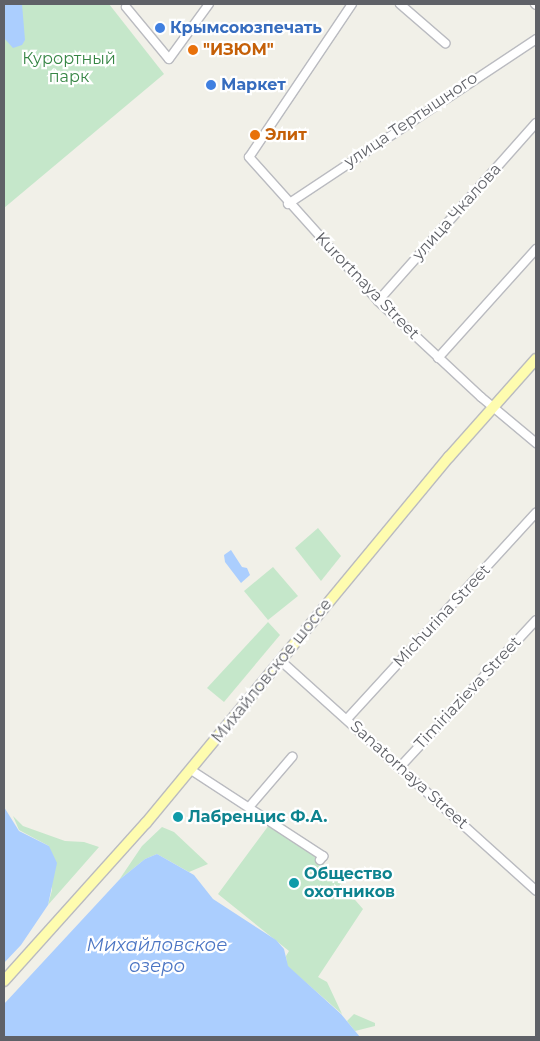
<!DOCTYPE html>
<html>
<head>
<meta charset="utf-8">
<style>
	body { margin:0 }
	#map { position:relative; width:540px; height:1041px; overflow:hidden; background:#f1f0e8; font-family:Montserrat,sans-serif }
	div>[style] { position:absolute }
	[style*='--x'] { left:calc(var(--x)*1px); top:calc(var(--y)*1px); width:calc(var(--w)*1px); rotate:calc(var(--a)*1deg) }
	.green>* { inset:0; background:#c5e7ca }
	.water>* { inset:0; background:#abcefe }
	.roads { filter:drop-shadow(1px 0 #babbc0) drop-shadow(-1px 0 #babbc0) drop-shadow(0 1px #babbc0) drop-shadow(0 -1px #babbc0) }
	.minor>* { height:8px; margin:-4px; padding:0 4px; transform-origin:4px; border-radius:4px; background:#fff }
	.major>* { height:10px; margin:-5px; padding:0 5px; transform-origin:5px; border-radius:5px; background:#fefcaf }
	.dots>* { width:14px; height:14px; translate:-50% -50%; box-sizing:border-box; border:2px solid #fff; border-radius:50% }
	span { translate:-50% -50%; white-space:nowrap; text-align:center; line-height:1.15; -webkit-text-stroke:4.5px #fff; paint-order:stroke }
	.shop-label { font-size:16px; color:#366cbe; font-weight:700 }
	.left { translate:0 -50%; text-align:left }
	.food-label { font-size:16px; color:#c56008; font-weight:700 }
	.park-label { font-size:16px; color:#378645 }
	.street-label { font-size:16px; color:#5f6167 }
	.culture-label { font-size:16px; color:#0d838f; font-weight:700 }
	.water-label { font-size:18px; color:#4b75c3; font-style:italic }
	.frame { position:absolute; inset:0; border:5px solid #5f6167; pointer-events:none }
</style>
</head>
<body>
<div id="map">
	<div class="green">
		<i style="clip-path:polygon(4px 4px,109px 4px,164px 74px,4px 208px)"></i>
		<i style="clip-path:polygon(318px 528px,341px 556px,321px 581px,295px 548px)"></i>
		<i style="clip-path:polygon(273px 567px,298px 596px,268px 620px,244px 591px)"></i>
		<i style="clip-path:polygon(268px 622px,280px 635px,224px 702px,207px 688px)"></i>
		<i style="clip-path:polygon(13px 816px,23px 826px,65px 841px,84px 842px,99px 847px,48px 905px,52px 890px,49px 846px,19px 830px)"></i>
		<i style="clip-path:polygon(269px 825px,320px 860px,363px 909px,318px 977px,327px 982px,342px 1014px,287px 966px,286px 956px,289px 951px,218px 894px)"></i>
		<i style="clip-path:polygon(162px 827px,174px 832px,208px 864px,189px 872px,157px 854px,145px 859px,119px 880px,142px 846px)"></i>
		<i style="clip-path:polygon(354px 1014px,375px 1023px,375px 1026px,355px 1031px,347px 1021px)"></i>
	</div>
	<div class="water">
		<i style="clip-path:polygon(4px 4px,22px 4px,25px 40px,22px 45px,13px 48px,4px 38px)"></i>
		<i style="clip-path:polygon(231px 550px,242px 567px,247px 568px,250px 575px,241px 583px,225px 562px,224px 555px)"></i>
		<i style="clip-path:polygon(4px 807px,19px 831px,49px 846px,57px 863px,48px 905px,21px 945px,4px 963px)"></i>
		<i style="clip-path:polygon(157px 854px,194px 875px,213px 899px,276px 940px,284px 949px,288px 966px,341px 1014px,360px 1037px,4px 1037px,4px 1004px,119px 880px,145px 859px)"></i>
	</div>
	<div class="roads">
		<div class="minor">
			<i style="--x:352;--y:4;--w:184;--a:123.9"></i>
			<i style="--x:249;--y:157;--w:193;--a:48.1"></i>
			<i style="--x:378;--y:301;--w:141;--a:43"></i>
			<i style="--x:481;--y:397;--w:72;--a:39.9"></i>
			<i style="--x:400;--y:4;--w:60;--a:40.9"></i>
			<i style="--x:535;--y:4;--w:1;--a:45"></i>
			<i style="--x:126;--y:7;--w:67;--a:50.4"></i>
			<i style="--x:169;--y:59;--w:68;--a:-54"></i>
			<i style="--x:288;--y:204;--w:298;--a:-33.6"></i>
			<i style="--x:378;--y:301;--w:238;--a:-48.4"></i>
			<i style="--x:438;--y:358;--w:147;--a:-48"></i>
			<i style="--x:281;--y:661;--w:343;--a:42"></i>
			<i style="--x:347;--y:719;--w:280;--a:-47.5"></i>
			<i style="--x:400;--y:767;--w:200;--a:-47.2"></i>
			<i style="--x:191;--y:770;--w:158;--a:33.1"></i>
			<i style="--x:323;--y:856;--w:5;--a:127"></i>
			<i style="--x:250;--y:806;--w:65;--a:-49.4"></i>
		</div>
		<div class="major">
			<i style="--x:4;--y:981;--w:212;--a:-48.1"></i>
			<i style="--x:146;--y:823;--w:475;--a:-50.4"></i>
			<i style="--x:449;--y:457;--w:131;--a:-48.4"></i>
		</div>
	</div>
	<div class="dots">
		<i style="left:160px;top:28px;background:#3f7fe0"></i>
		<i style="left:193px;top:50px;background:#e8710a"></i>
		<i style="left:211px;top:85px;background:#3f7fe0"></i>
		<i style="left:255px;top:135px;background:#e8710a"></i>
		<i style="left:178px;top:817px;background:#0f9aa8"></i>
		<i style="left:294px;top:883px;background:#0f9aa8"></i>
	</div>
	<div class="shop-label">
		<span class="left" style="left:170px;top:28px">Крымсоюзпечать</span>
		<span class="left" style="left:221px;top:85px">Маркет</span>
	</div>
	<div class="food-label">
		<span class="left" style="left:203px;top:50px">"ИЗЮМ"</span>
		<span class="left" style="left:265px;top:135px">Элит</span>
	</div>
	<div class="park-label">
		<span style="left:69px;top:68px">Курортный<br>парк</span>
	</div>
	<div class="street-label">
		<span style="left:411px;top:120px;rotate:-34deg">улица Тертышного</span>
		<span style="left:457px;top:212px;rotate:-48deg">улица Чкалова</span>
		<span style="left:367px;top:286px;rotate:46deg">Kurortnaya Street</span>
		<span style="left:442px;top:616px;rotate:-47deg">Michurina Street</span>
		<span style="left:272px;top:671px;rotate:-51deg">Михайловское шоссе</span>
		<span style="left:468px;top:693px;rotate:-47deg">Timiriazieva Street</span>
		<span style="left:409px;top:775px;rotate:42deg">Sanatornaya Street</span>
	</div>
	<div class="culture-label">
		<span class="left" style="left:188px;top:817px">Лабренцис Ф.А.</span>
		<span class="left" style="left:304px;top:883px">Общество<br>охотников</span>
	</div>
	<div class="water-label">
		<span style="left:157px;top:956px">Михайловское<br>озеро</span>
	</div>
	<div class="frame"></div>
</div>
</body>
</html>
